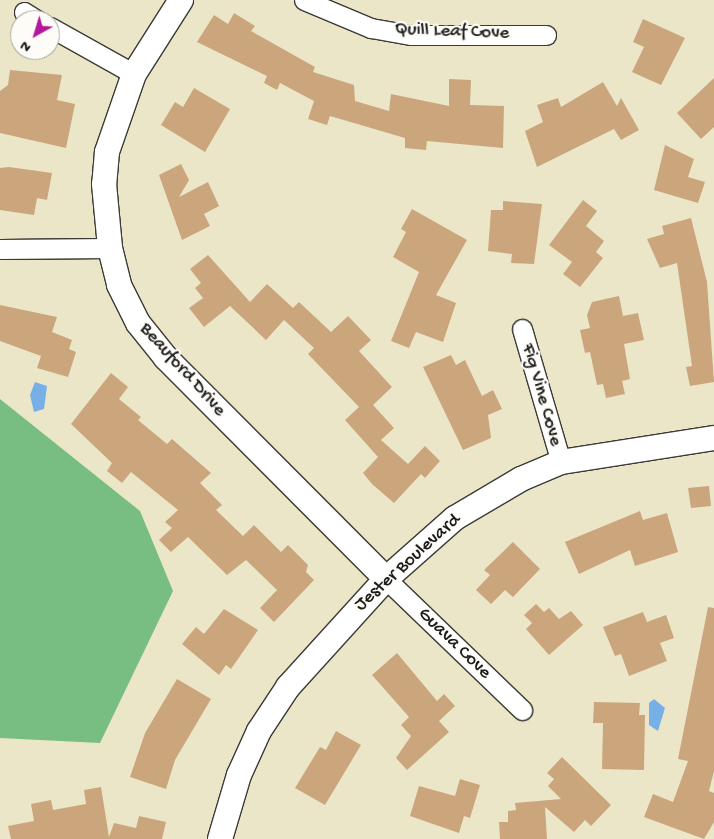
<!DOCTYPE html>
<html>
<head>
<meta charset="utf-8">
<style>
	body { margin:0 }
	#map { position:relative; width:714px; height:839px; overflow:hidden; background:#ebe6c8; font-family:"Gochi Hand",sans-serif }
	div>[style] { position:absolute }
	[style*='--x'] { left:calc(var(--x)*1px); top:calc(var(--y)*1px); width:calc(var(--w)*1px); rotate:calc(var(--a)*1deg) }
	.forest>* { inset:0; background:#78bd81 }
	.water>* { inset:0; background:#77b0e7 }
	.building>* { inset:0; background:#cba67d }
	.roads { filter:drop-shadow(1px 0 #3b3a36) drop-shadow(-1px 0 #3b3a36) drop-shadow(0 1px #3b3a36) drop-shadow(0 -1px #3b3a36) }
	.minor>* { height:19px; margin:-9.5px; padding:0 9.5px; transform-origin:9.5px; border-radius:9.5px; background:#fff }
	.tertiary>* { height:24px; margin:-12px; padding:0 12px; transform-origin:12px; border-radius:12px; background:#fff }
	span { translate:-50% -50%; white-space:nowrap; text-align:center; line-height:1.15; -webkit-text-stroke:4.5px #fdfcf7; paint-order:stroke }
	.street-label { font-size:19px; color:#1c1c1c }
	.north { position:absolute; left:10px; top:10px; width:50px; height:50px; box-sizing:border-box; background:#fdfcf7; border:1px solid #a3a29f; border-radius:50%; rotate:219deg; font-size:14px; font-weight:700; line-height:20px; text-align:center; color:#1c1c1c }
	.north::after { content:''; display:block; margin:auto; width:18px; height:22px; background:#b5179e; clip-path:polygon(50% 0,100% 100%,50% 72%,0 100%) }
</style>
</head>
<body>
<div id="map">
	<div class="forest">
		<i style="clip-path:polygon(0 399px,140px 511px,173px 591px,100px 743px,0 738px)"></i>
	</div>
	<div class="water">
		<i style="clip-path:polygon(35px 382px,47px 386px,44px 409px,34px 412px,30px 395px)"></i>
		<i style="clip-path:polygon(654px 699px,665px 708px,658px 731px,649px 725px,649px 703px)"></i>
	</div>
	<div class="building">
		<i style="clip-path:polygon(234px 13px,255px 26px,251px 31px,315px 67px,313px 72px,354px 85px,355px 101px,389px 111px,391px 94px,449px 106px,449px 79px,471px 80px,470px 105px,504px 106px,503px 148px,427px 141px,426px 150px,405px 148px,405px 138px,330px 116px,327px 125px,308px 119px,314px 101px,280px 83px,277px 90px,264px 83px,267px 76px,197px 42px,214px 15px,228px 24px)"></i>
		<i style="clip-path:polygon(643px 19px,685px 38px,661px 85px,632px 72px,644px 47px,633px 42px)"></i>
		<i style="clip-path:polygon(10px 70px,62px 75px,57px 100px,75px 104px,66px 148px,0 133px,0 91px,8px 85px)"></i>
		<i style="clip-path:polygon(714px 78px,714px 127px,701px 139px,677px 113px)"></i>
		<i style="clip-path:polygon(603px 82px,617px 106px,621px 98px,639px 130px,621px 140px,614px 129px,537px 167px,525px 131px,543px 122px,537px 105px,558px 98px,561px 107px)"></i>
		<i style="clip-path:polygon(194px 88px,230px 109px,205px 152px,161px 125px,175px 102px,183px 107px)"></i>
		<i style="clip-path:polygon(665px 145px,694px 159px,688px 177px,705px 182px,698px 203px,654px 190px)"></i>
		<i style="clip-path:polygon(181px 164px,189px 180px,179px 197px,208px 182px,219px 206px,204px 214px,210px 226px,182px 240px,159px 175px)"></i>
		<i style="clip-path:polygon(9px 167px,52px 173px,47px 200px,37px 198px,34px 215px,0 210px,0 168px)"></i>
		<i style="clip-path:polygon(583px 200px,597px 211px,586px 226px,604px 241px,596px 252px,603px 258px,580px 287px,563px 274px,572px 262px,549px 245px)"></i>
		<i style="clip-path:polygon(503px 201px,542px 204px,534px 264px,511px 263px,512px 254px,488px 251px,491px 210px,503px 210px)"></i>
		<i style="clip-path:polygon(412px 209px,467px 240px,436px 295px,456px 303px,443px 342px,416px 332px,409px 348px,391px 341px,419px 272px,393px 257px,406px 232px,401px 229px)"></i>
		<i style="clip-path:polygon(691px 218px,707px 282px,714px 382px,690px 386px,686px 367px,692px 366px,677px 263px,660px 268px,647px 239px,664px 234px,662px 226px)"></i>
		<i style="clip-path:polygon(208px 255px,250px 302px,267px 284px,293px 308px,299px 302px,331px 332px,348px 316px,371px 340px,359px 351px,392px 387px,373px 405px,394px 428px,381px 440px,408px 464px,425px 446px,440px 461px,425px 478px,421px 474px,394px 503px,372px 484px,363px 473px,378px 457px,345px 420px,359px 407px,308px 354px,314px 348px,284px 320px,266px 340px,230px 306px,204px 327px,189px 308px,203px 298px,195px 288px,201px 283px,190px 269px)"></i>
		<i style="clip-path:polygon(619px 296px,623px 316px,638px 313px,644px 340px,624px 344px,630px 379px,622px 381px,625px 394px,606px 398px,603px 384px,597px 385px,590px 352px,585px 353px,580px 330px,590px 328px,587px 315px,592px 302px)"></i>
		<i style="clip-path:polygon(0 305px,57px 317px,52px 332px,72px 340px,69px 349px,76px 352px,68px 377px,37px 368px,41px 356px,0 341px)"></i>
		<i style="clip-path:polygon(451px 355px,456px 365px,465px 360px,482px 396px,493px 390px,502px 409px,488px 415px,491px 438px,463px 450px,423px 367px)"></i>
		<i style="clip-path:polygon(111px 373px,128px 387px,119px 399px,141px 417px,138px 420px,167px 444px,172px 439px,211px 473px,200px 483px,222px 505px,216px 510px,243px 536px,254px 525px,281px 552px,288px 545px,308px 565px,306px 572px,314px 580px,274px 622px,260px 608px,277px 590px,246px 560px,227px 575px,188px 537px,171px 552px,159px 540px,172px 528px,165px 522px,178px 510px,131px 472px,122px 483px,107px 471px,112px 463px,71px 424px)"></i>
		<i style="clip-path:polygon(709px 486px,711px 506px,691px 508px,688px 488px)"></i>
		<i style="clip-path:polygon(640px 511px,643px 520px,667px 513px,678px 552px,635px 566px,630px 550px,579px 574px,565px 542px)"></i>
		<i style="clip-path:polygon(513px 542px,540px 569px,513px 597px,505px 590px,491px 604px,476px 590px,490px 575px,484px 570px)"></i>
		<i style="clip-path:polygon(536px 604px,544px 612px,549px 608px,559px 619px,571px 611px,583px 625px,549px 655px,526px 629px,532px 623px,524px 615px)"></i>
		<i style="clip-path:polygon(708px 607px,714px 608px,714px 771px,709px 791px,714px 793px,714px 822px,704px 839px,644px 817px,653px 794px,673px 802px,688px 761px,678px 759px)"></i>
		<i style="clip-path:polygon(224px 609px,258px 630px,231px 669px,226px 665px,219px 675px,182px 644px,196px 627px,204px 634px)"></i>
		<i style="clip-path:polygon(643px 612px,647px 622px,666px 615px,674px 638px,660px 643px,667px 661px,629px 676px,621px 654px,615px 656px,603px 627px)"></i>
		<i style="clip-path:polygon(397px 653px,437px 701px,444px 694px,455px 706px,439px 721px,449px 732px,407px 770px,396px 758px,411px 736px,401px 725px,409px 717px,372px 675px)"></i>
		<i style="clip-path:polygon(177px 679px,211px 699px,175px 760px,166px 789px,130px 777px,145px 733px)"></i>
		<i style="clip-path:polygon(594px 702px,640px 703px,639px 715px,645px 715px,644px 770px,602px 769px,603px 723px,593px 723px)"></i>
		<i style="clip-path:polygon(336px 731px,361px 745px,325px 805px,295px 788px,320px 747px,326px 750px)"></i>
		<i style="clip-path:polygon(562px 757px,611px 805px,591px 826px,585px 820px,574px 832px,545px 807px,547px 839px,500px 839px,499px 822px,508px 822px,508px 811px,516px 810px,515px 803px,561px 799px,548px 786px,554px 779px,547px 773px)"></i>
		<i style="clip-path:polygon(460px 779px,480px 785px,470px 818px,464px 816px,459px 833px,410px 816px,419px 786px,455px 796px)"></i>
		<i style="clip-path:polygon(101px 787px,109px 837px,114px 823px,136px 828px,139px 816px,166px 822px,162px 839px,11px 839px,8px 826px,34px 821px,31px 804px,51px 800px,53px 810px,86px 804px,84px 790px)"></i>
	</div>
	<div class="roads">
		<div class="minor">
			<i style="--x:304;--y:0;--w:73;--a:22.7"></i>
			<i style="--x:371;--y:28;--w:41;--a:9.9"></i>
			<i style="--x:411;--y:35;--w:135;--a:0"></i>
			<i style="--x:24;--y:12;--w:15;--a:32"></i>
			<i style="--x:50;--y:27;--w:96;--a:29.2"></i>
			<i style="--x:0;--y:249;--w:110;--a:-0.5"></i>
			<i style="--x:522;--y:329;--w:139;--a:73.7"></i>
			<i style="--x:386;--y:579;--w:189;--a:43.9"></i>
		</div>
		<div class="tertiary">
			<i style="--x:181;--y:0;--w:88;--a:122.4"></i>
			<i style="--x:134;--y:74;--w:83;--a:109.1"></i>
			<i style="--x:107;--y:152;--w:32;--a:95"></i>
			<i style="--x:104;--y:184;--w:64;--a:84.6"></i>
			<i style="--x:110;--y:248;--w:38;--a:76"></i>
			<i style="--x:119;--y:285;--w:42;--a:63.4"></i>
			<i style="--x:138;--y:323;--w:45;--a:51.3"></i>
			<i style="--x:166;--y:358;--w:312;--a:45.1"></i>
			<i style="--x:220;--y:839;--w:67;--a:-73.5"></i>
			<i style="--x:239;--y:775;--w:48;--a:-65.6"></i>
			<i style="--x:259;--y:731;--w:53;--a:-56.6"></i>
			<i style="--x:288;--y:687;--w:146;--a:-47.8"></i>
			<i style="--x:386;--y:579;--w:92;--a:-41.5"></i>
			<i style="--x:455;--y:518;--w:77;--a:-30.6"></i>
			<i style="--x:521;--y:479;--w:43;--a:-23"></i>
			<i style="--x:561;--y:462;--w:155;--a:-8.9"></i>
		</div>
	</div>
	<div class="street-label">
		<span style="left:452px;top:32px;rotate:2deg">Quill Leaf Cove</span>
		<span style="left:182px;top:370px;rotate:48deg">Beauford Drive</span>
		<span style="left:541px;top:395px;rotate:74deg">Fig Vine Cove</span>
		<span style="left:408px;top:563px;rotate:-42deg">Jester Boulevard</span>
		<span style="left:454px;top:644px;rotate:44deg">Guava Cove</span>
	</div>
	<div class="north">N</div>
</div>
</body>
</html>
